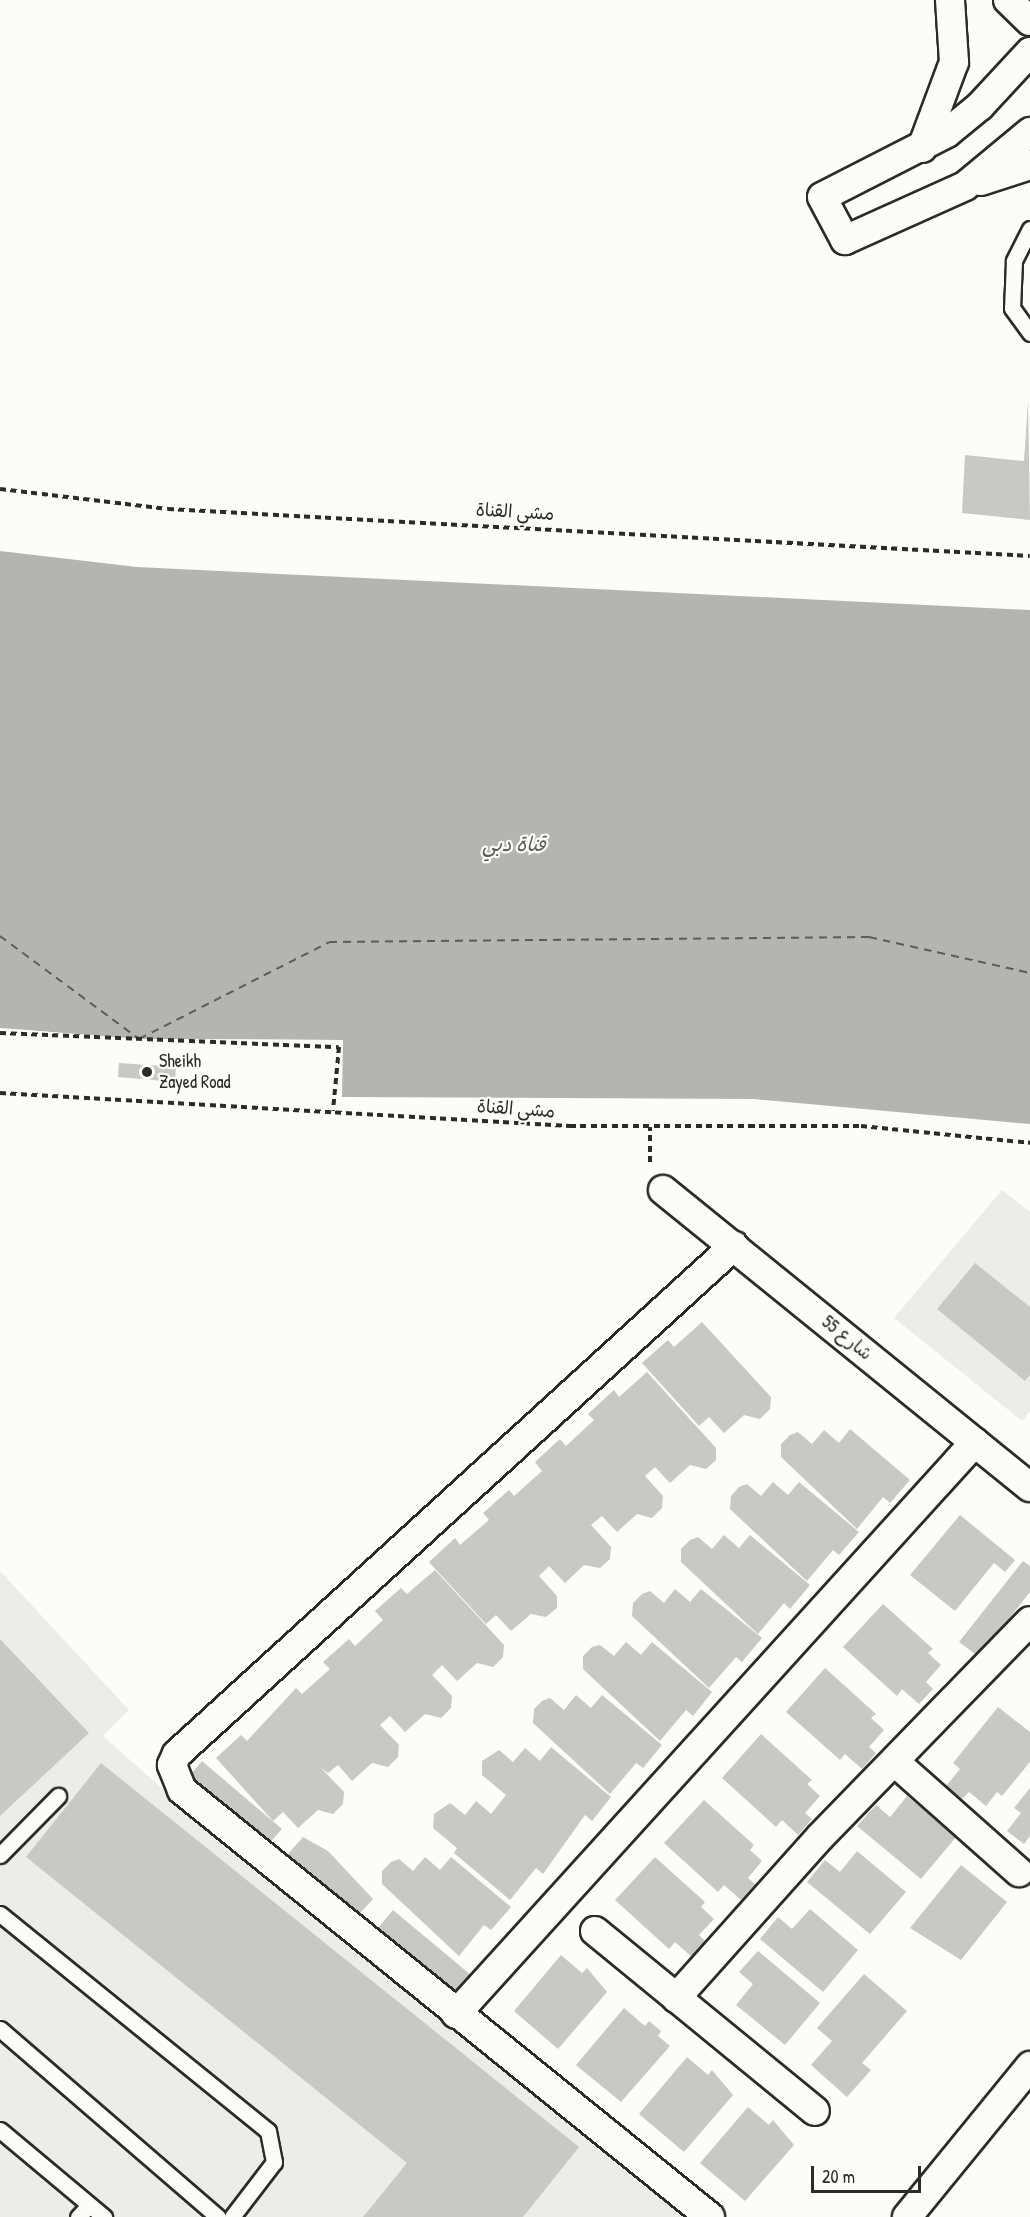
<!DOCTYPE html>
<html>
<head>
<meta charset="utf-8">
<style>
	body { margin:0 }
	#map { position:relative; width:1030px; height:2217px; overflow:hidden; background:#fdfcf7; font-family:"Patrick Hand","Playpen Sans Arabic",sans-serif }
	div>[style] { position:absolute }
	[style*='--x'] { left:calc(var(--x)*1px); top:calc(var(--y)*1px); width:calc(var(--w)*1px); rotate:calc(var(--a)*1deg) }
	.built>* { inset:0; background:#edece8 }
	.water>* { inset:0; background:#b5b4b1 }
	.pier>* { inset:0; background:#fdfcf7 }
	.ferry>* { height:1.5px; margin-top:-0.75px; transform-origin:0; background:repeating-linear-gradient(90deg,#5b5b5a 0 8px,transparent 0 14px) }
	.building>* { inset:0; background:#c9c8c4 }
	.path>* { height:4px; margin-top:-2px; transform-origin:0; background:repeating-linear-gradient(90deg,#2b2b2b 0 6px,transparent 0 10.5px) }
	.roads { filter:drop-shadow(2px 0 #2b2b2b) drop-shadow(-2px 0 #2b2b2b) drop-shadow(0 2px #2b2b2b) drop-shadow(0 -2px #2b2b2b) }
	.service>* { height:15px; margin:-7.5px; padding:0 7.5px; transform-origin:7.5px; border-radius:7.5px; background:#fdfcf7 }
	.minor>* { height:28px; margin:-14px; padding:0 14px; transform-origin:14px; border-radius:14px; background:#fdfcf7 }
	.dots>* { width:16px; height:16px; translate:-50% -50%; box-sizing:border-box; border:3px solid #fdfcf7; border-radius:50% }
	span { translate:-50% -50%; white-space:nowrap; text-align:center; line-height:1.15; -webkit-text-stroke:4.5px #fdfcf7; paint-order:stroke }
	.street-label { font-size:18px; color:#2b2b2b }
	.poi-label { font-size:18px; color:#2b2b2b }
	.left { translate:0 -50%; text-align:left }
	.water-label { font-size:20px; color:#5b5b5a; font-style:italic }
	.scale { position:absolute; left:811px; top:2166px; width:110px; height:27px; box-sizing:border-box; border:3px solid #2b2b2b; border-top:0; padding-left:8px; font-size:18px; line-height:21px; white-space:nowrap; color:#2b2b2b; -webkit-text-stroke:4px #fdfcf7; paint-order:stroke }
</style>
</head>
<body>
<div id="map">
	<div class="built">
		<i style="clip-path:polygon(1002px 1190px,1030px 1212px,1030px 1411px,1022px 1421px,894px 1318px)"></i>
		<i style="clip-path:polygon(0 1571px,129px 1710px,103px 1736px,202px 1824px,691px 2217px,0 2217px)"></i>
	</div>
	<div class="water">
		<i style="clip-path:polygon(0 551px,137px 567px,1030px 610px,1030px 1124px,754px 1099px,342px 1097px,342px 1040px,139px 1039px,0 1028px)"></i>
	</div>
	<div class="pier">
		<i style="clip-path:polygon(0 1028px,139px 1039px,343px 1040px,342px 1097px,340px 1043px,139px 1042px)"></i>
	</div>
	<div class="ferry">
		<i style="--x:0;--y:936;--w:173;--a:36.5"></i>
		<i style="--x:139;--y:1039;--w:213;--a:-27"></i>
		<i style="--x:329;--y:942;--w:540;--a:-0.53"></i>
		<i style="--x:869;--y:937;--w:165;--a:12.6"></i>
	</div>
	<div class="building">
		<i style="clip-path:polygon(1028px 401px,1030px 520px,962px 513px,965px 455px,1024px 461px)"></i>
		<i style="clip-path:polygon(119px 1063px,176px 1067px,175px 1082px,118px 1077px)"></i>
		<i style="clip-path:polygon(975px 1263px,1030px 1307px,1030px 1375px,1025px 1381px,937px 1309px)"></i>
		<i style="clip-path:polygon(702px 1322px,771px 1397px,770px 1409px,760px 1419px,744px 1415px,724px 1433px,709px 1417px,699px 1426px,642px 1363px,668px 1340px,674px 1347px)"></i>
		<i style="clip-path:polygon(647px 1372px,716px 1448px,716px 1460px,706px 1469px,690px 1465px,670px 1483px,655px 1467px,645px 1476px,663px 1496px,662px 1508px,652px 1518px,637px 1514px,617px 1532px,602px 1516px,591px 1525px,611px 1547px,610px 1559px,600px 1568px,584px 1565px,565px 1583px,549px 1566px,539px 1576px,557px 1596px,557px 1608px,546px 1617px,531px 1614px,511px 1631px,496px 1615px,486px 1624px,429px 1562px,455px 1538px,460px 1545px,489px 1520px,483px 1513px,509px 1490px,514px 1496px,542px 1471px,535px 1462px,560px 1439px,566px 1446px,594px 1420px,588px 1414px,614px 1390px,619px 1397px)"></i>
		<i style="clip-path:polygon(850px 1429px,910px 1480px,890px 1503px,883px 1497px,857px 1529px,781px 1457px,781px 1444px,790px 1435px,798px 1432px,812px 1444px,824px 1430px,839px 1443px)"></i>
		<i style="clip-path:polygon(773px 1482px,788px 1495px,799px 1482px,859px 1532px,839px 1555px,833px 1550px,807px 1581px,730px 1509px,731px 1496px,739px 1487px,747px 1484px,761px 1496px)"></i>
		<i style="clip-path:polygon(960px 1515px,1015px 1560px,1005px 1572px,994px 1563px,955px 1611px,910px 1575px)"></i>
		<i style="clip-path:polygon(724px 1535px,739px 1548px,750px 1535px,810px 1585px,790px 1609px,784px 1603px,758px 1634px,681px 1562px,681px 1549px,690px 1540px,698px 1537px,712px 1549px)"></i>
		<i style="clip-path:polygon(1023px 1561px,1030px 1566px,1030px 1592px,979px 1657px,959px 1642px)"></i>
		<i style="clip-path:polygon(435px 1570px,504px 1645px,503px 1657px,493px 1667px,477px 1663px,457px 1681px,442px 1665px,432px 1675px,452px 1696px,451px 1708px,441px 1718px,425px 1714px,405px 1732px,390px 1716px,380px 1725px,399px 1745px,398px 1757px,388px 1767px,372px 1763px,352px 1781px,338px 1765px,328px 1773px,321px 1768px,344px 1792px,343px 1804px,333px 1814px,318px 1810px,298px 1828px,283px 1812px,273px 1821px,216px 1758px,241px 1735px,247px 1741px,296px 1688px,302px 1694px,330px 1669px,323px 1662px,349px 1639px,355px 1646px,383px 1620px,411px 1652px,375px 1611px,401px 1588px,407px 1594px)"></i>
		<i style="clip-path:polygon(675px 1589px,690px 1602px,701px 1589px,762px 1638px,742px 1662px,736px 1657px,709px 1688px,632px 1616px,633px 1603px,642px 1594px,650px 1591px,664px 1603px)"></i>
		<i style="clip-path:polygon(883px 1604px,933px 1649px,928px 1653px,941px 1665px,926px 1682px,933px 1689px,919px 1704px,902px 1689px,897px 1696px,843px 1647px)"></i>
		<i style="clip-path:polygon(0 1639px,89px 1733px,0 1816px)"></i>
		<i style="clip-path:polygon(626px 1642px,641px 1655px,652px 1642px,712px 1692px,693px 1716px,686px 1710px,660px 1741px,583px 1669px,583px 1656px,592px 1647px,600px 1645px,614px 1656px)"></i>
		<i style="clip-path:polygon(825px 1668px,876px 1714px,871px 1718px,884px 1730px,869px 1747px,876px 1753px,862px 1769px,845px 1754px,840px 1760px,786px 1712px)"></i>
		<i style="clip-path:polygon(576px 1695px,591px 1708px,602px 1695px,662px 1745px,643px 1768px,636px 1763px,610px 1794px,533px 1723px,534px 1709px,542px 1701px,550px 1698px,564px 1710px)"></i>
		<i style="clip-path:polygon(998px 1707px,1030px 1732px,1030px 1762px,1002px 1796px,997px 1792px,986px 1806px,969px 1792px,962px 1799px,946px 1786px,960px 1769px,953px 1763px)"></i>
		<i style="clip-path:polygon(761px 1734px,812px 1780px,807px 1784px,820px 1796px,805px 1813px,812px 1819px,798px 1835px,782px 1820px,776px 1827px,722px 1778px)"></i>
		<i style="clip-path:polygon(551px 1747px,611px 1797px,592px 1821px,585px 1815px,543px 1874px,536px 1868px,510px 1900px,454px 1853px,457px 1848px,433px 1828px,434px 1814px,450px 1803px,465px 1815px,476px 1801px,491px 1814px,506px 1795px,482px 1775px,482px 1761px,499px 1750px,513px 1762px,525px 1748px,540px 1761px)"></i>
		<i style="clip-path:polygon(202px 1761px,282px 1829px,265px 1848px,186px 1780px)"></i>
		<i style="clip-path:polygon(101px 1763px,579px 2147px,523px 2217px,363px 2217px,407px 2163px,26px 1857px)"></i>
		<i style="clip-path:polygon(1030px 1788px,1030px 1836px,1024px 1844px,1007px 1831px,1021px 1813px,1014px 1808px)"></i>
		<i style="clip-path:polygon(907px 1796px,956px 1837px,921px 1879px,857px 1826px,876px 1805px,890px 1817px)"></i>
		<i style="clip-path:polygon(704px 1800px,754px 1845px,750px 1850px,762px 1861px,748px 1878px,755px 1884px,741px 1900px,724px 1885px,718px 1892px,664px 1843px)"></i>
		<i style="clip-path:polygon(303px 1837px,328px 1851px,373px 1899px,350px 1924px,280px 1863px)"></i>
		<i style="clip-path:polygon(857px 1851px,906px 1892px,870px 1934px,807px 1882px,825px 1860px,840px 1872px)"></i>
		<i style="clip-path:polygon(425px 1857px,440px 1870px,451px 1857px,511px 1907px,491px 1930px,484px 1925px,459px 1956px,382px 1884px,382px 1871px,391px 1862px,399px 1859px,413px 1871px)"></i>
		<i style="clip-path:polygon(655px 1857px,705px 1902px,701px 1907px,714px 1919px,699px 1935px,706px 1942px,692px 1957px,675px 1942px,669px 1949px,615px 1900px)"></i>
		<i style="clip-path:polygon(961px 1865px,1007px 1902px,961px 1960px,910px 1928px)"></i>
		<i style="clip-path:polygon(810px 1909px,858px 1950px,823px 1992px,760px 1939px,778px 1917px,792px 1929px)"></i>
		<i style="clip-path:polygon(393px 1910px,471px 1975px,451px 1999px,373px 1934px)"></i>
		<i style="clip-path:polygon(758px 1951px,820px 2003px,785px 2045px,736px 2005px,753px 1984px,739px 1972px)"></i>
		<i style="clip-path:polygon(561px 1955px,582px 1973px,587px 1968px,607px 1992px,558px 2049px,514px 2011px)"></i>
		<i style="clip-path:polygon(864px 1974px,907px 2011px,862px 2063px,871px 2070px,847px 2097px,811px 2065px,832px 2041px,817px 2028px)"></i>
		<i style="clip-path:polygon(624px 2008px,645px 2026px,649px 2021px,661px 2031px,658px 2036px,670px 2046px,621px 2102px,576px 2065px)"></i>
		<i style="clip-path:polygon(687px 2057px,708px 2075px,712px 2070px,733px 2095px,684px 2152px,639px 2114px)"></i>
		<i style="clip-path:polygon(748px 2107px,769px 2125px,773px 2120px,794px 2145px,745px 2201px,700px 2163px)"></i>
	</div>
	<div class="path">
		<i style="--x:0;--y:489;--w:169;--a:6.8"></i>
		<i style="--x:168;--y:509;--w:863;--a:3.12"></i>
		<i style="--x:0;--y:1033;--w:339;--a:2.4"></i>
		<i style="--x:339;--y:1047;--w:64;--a:95.4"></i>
		<i style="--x:0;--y:1093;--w:571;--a:3.31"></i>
		<i style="--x:570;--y:1126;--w:291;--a:0"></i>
		<i style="--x:861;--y:1126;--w:170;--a:5.7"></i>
		<i style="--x:650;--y:1162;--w:35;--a:-90"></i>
	</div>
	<div class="roads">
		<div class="service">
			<i style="--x:1030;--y:229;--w:36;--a:117"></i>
			<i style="--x:1014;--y:261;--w:47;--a:92.4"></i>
			<i style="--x:1012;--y:308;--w:31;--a:54"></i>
			<i style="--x:0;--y:1855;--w:83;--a:-45.5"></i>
			<i style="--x:0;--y:1914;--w:345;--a:39"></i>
			<i style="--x:268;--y:2131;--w:32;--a:79"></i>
			<i style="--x:274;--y:2162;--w:69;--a:127.4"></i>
			<i style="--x:0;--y:2029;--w:288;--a:40.8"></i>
			<i style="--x:0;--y:2130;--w:136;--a:39.9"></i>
			<i style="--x:78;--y:2217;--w:16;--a:-47"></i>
		</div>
		<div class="minor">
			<i style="--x:1008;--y:0;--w:30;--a:44"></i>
			<i style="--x:1030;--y:52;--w:74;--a:132.8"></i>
			<i style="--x:980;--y:106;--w:43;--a:140.7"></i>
			<i style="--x:947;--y:133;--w:140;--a:152.9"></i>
			<i style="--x:822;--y:197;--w:49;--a:61.9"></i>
			<i style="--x:845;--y:240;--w:132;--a:-24.2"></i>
			<i style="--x:965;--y:186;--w:85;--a:-39.7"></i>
			<i style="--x:922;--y:148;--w:92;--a:-69.6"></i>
			<i style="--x:954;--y:62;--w:62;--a:-93.7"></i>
			<i style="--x:981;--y:181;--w:52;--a:-18.1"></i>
			<i style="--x:663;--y:1190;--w:472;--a:39"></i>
			<i style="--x:895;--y:1762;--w:166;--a:41.6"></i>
			<i style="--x:595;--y:1931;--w:284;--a:39.3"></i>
			<i style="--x:676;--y:1998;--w:216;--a:-48.2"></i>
			<i style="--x:820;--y:1837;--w:301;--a:-45.8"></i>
			<i style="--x:456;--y:2014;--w:772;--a:-47.78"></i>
			<i style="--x:710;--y:2217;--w:679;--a:-141.04"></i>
			<i style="--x:182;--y:1790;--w:27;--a:-112"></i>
			<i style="--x:172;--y:1765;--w:12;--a:-66"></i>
			<i style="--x:177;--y:1754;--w:754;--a:-42.37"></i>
			<i style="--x:907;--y:2217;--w:195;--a:-50.8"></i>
		</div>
	</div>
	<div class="dots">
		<i style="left:147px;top:1072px;background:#2b2b2b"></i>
	</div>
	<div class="street-label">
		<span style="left:515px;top:512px;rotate:3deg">مشي القناة</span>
		<span style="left:516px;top:1109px;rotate:4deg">مشي القناة</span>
		<span style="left:847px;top:1338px;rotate:39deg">شارع 55</span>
	</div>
	<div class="poi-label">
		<span class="left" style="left:159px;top:1072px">Sheikh<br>Zayed Road</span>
	</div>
	<div class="water-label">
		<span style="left:514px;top:843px">قناة دبي</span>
	</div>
	<div class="scale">20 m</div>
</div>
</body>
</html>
